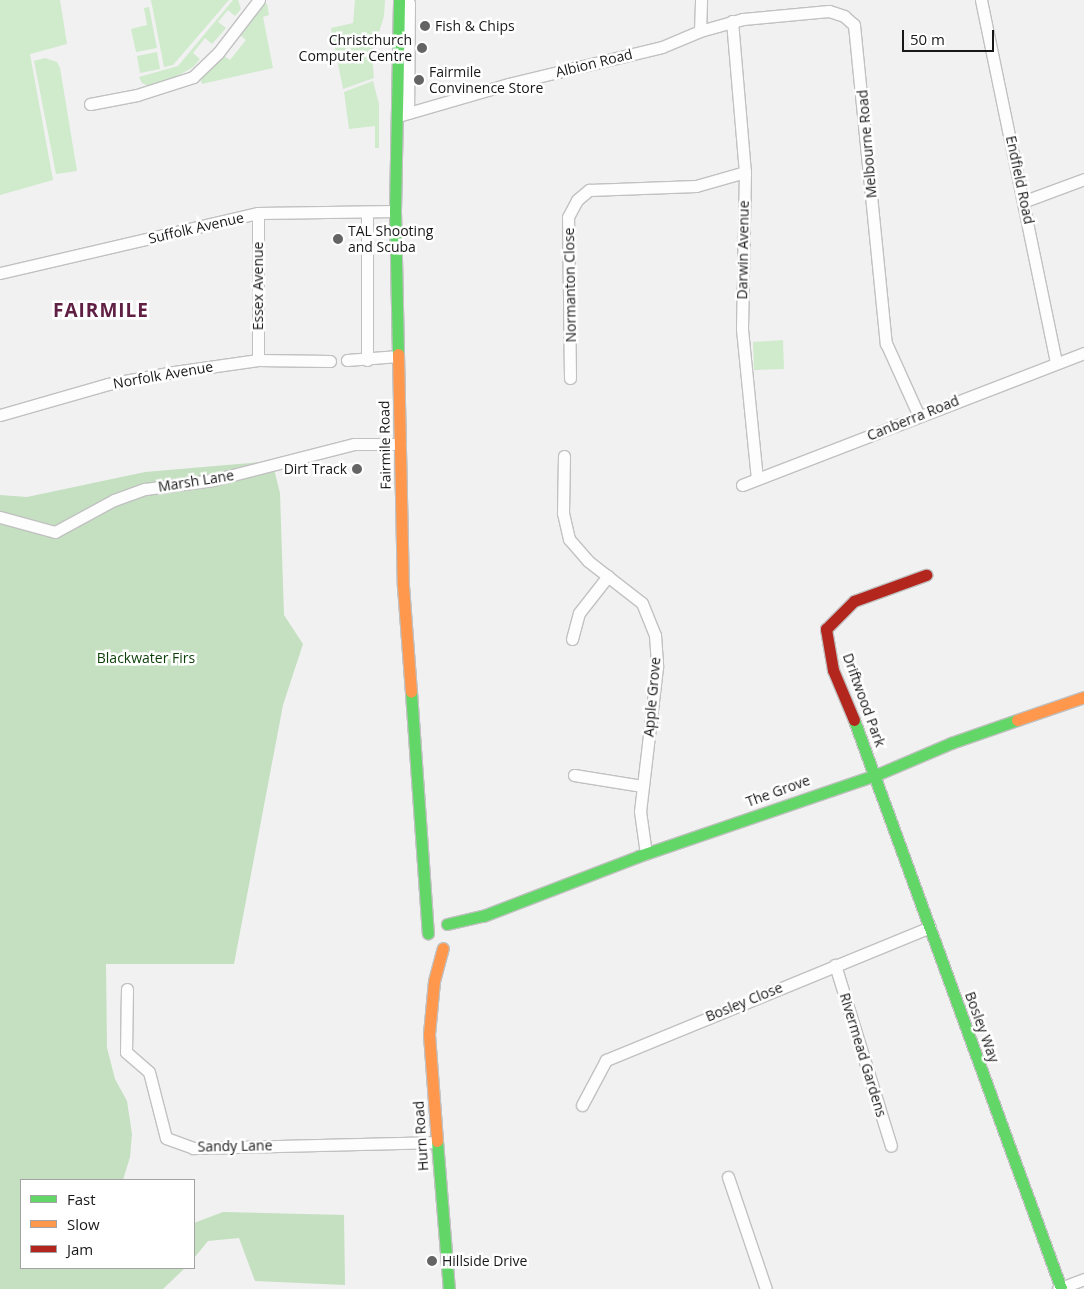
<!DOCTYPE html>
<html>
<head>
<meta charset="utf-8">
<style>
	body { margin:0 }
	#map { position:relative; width:1084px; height:1289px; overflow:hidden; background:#f1f1f1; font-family:"Open Sans",sans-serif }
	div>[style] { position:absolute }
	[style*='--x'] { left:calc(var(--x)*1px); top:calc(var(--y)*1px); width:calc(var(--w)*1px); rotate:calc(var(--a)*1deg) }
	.green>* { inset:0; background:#cfebcc }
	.forest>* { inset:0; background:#c4e0c1 }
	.roads { filter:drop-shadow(1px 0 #c1c1c1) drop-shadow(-1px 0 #c1c1c1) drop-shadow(0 1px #c1c1c1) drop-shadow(0 -1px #c1c1c1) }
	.street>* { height:11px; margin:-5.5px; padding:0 5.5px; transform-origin:5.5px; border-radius:5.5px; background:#fdfdfd }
	.fast>* { height:11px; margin:-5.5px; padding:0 5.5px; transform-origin:5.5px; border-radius:5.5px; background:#63d668 }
	.slow>* { height:11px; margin:-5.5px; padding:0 5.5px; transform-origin:5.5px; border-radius:5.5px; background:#ff974d }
	.jam>* { height:11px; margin:-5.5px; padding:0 5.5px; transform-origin:5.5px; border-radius:5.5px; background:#b3261e }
	.dots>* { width:14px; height:14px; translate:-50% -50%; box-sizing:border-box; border:2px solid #fff; border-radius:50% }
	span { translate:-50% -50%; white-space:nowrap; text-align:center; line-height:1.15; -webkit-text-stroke:5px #fff; paint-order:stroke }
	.poi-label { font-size:14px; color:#181819 }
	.left { translate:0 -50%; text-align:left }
	.right { translate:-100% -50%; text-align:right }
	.street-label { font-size:14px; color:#181819 }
	.park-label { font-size:14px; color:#0b3f07 }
	.district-label { font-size:19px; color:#5f2043; font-weight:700; letter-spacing:1px }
	.legend { position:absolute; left:20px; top:1179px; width:175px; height:90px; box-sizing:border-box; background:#fff; border:1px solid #a3a3a3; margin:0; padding:6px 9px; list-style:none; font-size:15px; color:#181819 }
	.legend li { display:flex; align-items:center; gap:10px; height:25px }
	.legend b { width:25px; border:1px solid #a3a3a3 }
	.scale { position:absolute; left:902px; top:30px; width:92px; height:22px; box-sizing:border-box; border:2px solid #181819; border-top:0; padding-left:6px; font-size:15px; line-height:18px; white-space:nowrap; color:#181819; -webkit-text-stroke:4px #fff; paint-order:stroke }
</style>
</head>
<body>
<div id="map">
	<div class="green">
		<i style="clip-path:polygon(0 0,60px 0,67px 44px,30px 54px,53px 180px,0 195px)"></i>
		<i style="clip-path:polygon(151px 0,229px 0,173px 65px,164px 67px)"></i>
		<i style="clip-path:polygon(233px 0,238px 0,241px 9px,235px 16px,228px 10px,218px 22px,226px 28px,212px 44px,205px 38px,193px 53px,200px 59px,193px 67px,172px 79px,148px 86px,142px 83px,139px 77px,178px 66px)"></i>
		<i style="clip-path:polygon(355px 0,385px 0,384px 16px,372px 55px,374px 78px,343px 89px,331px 28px,353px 23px)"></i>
		<i style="clip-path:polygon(267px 4px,269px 15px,263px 17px,273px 68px,202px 84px,200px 79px,223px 55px,230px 60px,246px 40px,239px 34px,261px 5px)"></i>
		<i style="clip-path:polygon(149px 7px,157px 48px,136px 52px,131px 29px,147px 25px,144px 8px)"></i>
		<i style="clip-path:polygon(157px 52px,160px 69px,140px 73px,137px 56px)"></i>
		<i style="clip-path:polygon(45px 58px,57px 62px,60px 68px,77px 171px,56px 174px,34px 61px)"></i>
		<i style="clip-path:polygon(373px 81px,379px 104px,379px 148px,375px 148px,375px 126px,349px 129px,344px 92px)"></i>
		<i style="clip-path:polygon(783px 340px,784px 369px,754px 370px,753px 342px)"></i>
	</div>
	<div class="forest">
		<i style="clip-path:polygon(272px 461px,280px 493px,284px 615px,303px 644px,283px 705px,234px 964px,106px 964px,107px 1048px,115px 1079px,127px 1101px,132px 1134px,130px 1157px,123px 1180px,21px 1180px,21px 1268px,185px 1268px,163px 1289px,0 1289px,0 495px,27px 497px,145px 472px)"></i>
		<i style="clip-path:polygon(223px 1212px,344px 1215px,345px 1285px,255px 1281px,239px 1238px,208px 1241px,194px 1258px,194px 1223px)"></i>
	</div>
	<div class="roads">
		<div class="street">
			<i style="--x:406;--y:0;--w:4;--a:45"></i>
			<i style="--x:409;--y:3;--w:110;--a:90.5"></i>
			<i style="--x:981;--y:0;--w:369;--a:78.3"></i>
			<i style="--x:732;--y:21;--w:152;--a:85.1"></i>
			<i style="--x:745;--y:172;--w:157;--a:91.1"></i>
			<i style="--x:742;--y:329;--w:150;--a:84.3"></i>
			<i style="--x:700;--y:31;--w:45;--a:-15.6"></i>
			<i style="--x:743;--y:19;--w:86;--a:-5.3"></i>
			<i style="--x:829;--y:11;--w:16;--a:18"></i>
			<i style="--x:844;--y:16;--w:13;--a:42"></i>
			<i style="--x:854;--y:25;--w:320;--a:84.3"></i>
			<i style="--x:886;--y:343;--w:80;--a:65.7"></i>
			<i style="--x:90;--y:104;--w:48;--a:-10.8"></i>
			<i style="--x:137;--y:95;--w:59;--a:-17.8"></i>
			<i style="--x:193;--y:77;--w:35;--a:-44"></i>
			<i style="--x:218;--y:53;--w:67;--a:-52.3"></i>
			<i style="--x:398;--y:116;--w:115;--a:-16.2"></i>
			<i style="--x:508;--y:84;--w:158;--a:-13.5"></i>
			<i style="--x:662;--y:47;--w:41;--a:-22.8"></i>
			<i style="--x:700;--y:31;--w:31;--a:-88"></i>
			<i style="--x:1025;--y:201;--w:63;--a:-20.4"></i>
			<i style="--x:367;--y:212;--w:148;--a:90"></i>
			<i style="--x:258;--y:213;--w:147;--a:90"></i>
			<i style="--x:0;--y:273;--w:265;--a:-13.1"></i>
			<i style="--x:258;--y:213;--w:137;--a:-0.8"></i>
			<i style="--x:347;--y:360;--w:51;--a:-4.5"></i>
			<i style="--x:570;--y:378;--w:161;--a:-90.7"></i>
			<i style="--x:568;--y:217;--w:19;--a:-62"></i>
			<i style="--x:577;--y:200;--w:16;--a:-40"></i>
			<i style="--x:589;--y:190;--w:107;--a:-2.1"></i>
			<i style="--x:696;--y:186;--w:51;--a:-15.9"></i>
			<i style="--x:0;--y:415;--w:112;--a:-16"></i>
			<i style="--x:108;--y:384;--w:67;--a:-10.3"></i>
			<i style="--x:174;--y:372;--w:85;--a:-8.1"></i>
			<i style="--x:258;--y:360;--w:72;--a:0.8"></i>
			<i style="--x:564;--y:456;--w:57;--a:91"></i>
			<i style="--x:563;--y:513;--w:27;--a:77"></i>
			<i style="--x:569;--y:539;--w:29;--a:49"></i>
			<i style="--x:588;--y:561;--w:68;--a:37.9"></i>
			<i style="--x:642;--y:603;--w:35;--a:68"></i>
			<i style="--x:655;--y:635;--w:32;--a:86"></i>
			<i style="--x:657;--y:667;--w:145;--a:96.7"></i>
			<i style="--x:640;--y:811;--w:43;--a:82.1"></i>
			<i style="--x:742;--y:485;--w:367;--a:-21.1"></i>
			<i style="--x:0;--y:517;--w:57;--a:15.3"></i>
			<i style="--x:55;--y:532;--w:67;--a:-28.5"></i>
			<i style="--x:114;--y:500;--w:33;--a:-20"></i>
			<i style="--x:145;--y:489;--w:69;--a:-7.5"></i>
			<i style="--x:213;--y:480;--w:146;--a:-14.3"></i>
			<i style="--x:354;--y:444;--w:46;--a:0"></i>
			<i style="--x:572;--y:639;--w:27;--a:-75"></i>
			<i style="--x:579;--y:613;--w:47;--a:-51.9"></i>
			<i style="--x:574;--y:775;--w:69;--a:9.2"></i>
			<i style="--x:835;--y:965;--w:189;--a:72.8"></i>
			<i style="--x:127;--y:989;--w:63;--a:90.9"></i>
			<i style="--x:126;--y:1052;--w:30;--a:41"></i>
			<i style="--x:149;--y:1072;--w:68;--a:75.6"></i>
			<i style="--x:166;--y:1138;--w:29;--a:20"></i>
			<i style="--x:193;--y:1148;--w:242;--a:-1.4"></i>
			<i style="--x:582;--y:1105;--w:51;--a:-61.9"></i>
			<i style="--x:606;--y:1060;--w:350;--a:-22.3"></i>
			<i style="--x:728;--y:1177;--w:118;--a:71.3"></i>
			<i style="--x:1058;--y:1289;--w:28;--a:-21"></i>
		</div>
		<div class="fast">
			<i style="--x:398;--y:354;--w:143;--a:-91.2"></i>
			<i style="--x:395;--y:211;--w:211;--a:-88.9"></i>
			<i style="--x:411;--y:692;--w:242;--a:86"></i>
			<i style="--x:854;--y:720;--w:605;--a:69.98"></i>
			<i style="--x:447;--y:924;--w:37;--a:-13"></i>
			<i style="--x:483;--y:916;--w:167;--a:-21"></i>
			<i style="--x:639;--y:856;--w:250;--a:-18.9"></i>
			<i style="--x:876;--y:775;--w:82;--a:-23.1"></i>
			<i style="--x:951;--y:743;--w:70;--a:-19.2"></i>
			<i style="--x:437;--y:1141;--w:148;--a:85.4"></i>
		</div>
		<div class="slow">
			<i style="--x:398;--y:354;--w:232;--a:88.8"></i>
			<i style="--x:403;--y:586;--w:106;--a:85.7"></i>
			<i style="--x:1017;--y:720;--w:71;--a:-18.9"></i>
			<i style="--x:437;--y:1141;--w:107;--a:-94.3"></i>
			<i style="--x:429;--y:1034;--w:53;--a:-84.6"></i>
			<i style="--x:434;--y:981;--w:34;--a:-75"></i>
		</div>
		<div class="jam">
			<i style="--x:854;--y:720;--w:54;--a:-112.8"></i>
			<i style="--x:833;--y:670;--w:42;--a:-99.7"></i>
			<i style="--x:826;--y:629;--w:40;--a:-45"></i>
			<i style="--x:854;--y:601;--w:77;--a:-19.9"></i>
		</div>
	</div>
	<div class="dots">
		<i style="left:425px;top:26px;background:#646465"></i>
		<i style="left:422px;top:48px;background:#646465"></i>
		<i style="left:419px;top:80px;background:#646465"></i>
		<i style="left:338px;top:239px;background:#646465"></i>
		<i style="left:357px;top:469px;background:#646465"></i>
		<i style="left:432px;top:1261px;background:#646465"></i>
	</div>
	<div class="poi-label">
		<span class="left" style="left:435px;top:26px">Fish &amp; Chips</span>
		<span class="right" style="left:412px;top:48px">Christchurch<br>Computer Centre</span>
		<span class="left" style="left:429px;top:80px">Fairmile<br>Convinence Store</span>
		<span class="left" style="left:348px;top:239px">TAL Shooting<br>and Scuba</span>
		<span class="right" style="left:347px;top:469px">Dirt Track</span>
		<span class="left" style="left:442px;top:1261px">Hillside Drive</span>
	</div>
	<div class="street-label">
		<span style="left:594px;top:63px;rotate:-14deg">Albion Road</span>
		<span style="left:867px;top:144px;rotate:-95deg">Melbourne Road</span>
		<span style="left:1020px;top:180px;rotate:78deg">Endfield Road</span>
		<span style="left:196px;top:228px;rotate:-13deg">Suffolk Avenue</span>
		<span style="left:743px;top:250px;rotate:-89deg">Darwin Avenue</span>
		<span style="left:570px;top:285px;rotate:-91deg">Normanton Close</span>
		<span style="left:258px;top:286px;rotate:-90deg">Essex Avenue</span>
		<span style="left:163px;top:375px;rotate:-10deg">Norfolk Avenue</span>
		<span style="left:913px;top:418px;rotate:-22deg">Canberra Road</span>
		<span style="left:385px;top:445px;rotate:-91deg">Fairmile Road</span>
		<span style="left:196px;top:481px;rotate:-9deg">Marsh Lane</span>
		<span style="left:652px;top:697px;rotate:-85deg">Apple Grove</span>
		<span style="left:864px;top:700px;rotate:70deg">Driftwood Park</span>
		<span style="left:778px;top:791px;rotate:-20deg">The Grove</span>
		<span style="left:744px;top:1002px;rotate:-22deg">Bosley Close</span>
		<span style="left:982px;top:1027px;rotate:70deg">Bosley Way</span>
		<span style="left:863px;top:1055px;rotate:73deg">Rivermead Gardens</span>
		<span style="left:421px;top:1136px;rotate:-94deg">Hurn Road</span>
		<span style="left:235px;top:1146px;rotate:-1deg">Sandy Lane</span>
	</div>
	<div class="park-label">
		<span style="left:146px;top:658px">Blackwater Firs</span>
	</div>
	<div class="district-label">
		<span style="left:101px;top:311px">FAIRMILE</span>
	</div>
	<ul class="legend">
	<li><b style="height:6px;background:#63d668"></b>Fast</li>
	<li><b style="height:6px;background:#ff974d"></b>Slow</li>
	<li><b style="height:6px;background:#b3261e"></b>Jam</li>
	</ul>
	<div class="scale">50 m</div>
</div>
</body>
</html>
